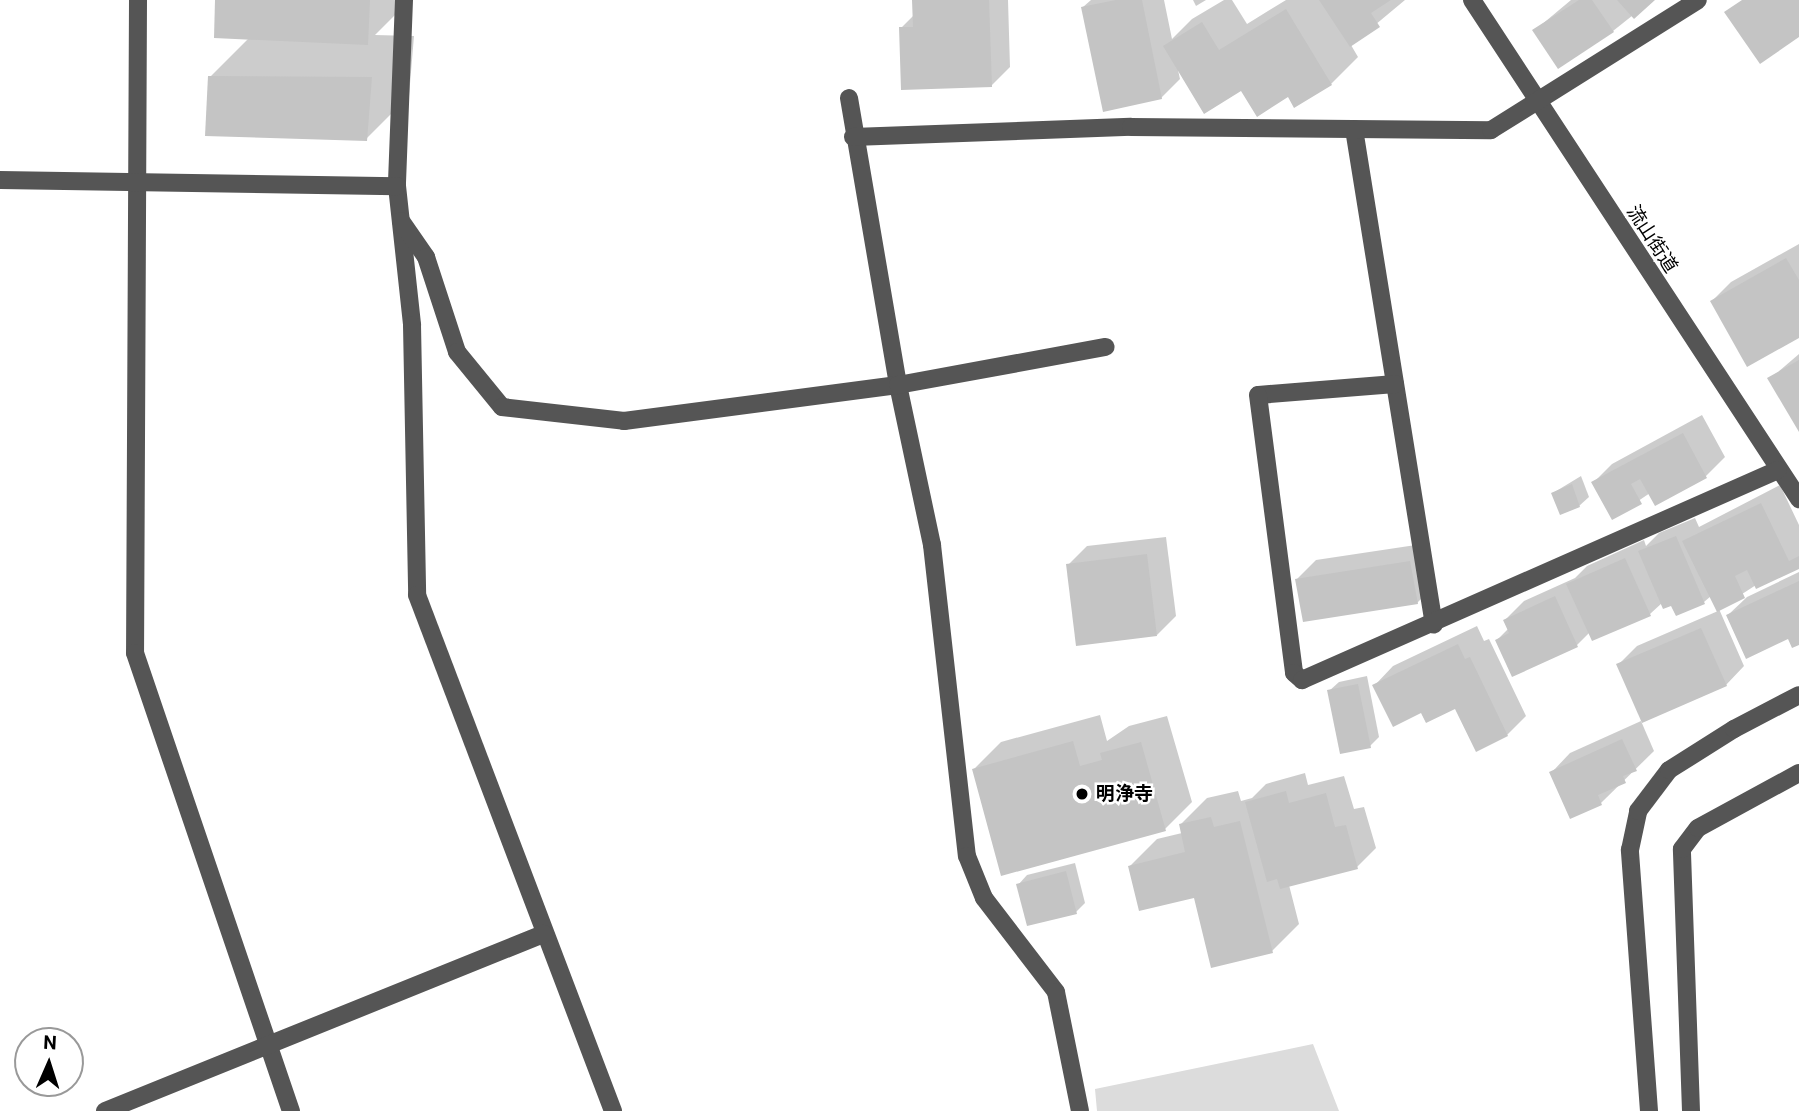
<!DOCTYPE html>
<html>
<head>
<meta charset="utf-8">
<style>
	body { margin:0 }
	#map { position:relative; width:1799px; height:1111px; overflow:hidden; background:#fff; font-family:Roboto,"Noto Sans JP",sans-serif }
	div>[style] { position:absolute }
	[style*='--x'] { left:calc(var(--x)*1px); top:calc(var(--y)*1px); width:calc(var(--w)*1px); rotate:calc(var(--a)*1deg) }
	.green>* { inset:0; background:#dcdcdc }
	.shadow>* { inset:0; background:#0003 }
	.building>* { inset:0; background:#c4c4c4 }
	.minor>* { height:18px; margin:-9px; padding:0 9px; transform-origin:9px; border-radius:9px; background:#555 }
	.dots>* { width:19px; height:19px; translate:-50% -50%; box-sizing:border-box; border:4px solid #fff; border-radius:50% }
	span { translate:-50% -50%; white-space:nowrap; text-align:center; line-height:1.15; -webkit-text-stroke:5px #fff; paint-order:stroke }
	.street-label { font-size:19px; color:#000 }
	.poi-label { font-size:19px; color:#000; font-weight:700 }
	.left { translate:0 -50%; text-align:left }
	.north { position:absolute; left:14px; top:1027px; width:70px; height:70px; box-sizing:border-box; background:#fff; border:2px solid #999; border-radius:50%; rotate:3deg; font-size:19px; font-weight:700; line-height:28px; text-align:center; color:#000 }
	.north::after { content:''; display:block; margin:auto; width:24px; height:32px; background:#000; clip-path:polygon(50% 0,100% 100%,50% 72%,0 100%) }
</style>
</head>
<body>
<div id="map">
	<div class="green">
		<i style="clip-path:polygon(1313px 1044px,1339px 1111px,1097px 1111px,1095px 1089px)"></i>
	</div>
	<div class="shadow">
		<i style="clip-path:polygon(217px 0,410px 0,375px 35px,414px 36px,409px 96px,366px 139px,210px 77px,249px 38px)"></i>
		<i style="clip-path:polygon(914px 0,1008px 0,1010px 67px,991px 86px,901px 28px,915px 14px)"></i>
		<i style="clip-path:polygon(1091px 0,1164px 0,1172px 39px,1192px 19px,1224px 0,1232px 0,1247px 24px,1286px 0,1405px 0,1351px 45px,1358px 57px,1331px 84px,1289px 95px,1241px 89px,1178px 70px,1180px 79px,1161px 98px,1083px 7px)"></i>
		<i style="clip-path:polygon(1193px 0,1206px 0,1196px 6px)"></i>
		<i style="clip-path:polygon(1571px 0,1652px 0,1613px 31px,1534px 31px)"></i>
		<i style="clip-path:polygon(1799px 244px,1799px 336px,1712px 301px,1731px 282px)"></i>
		<i style="clip-path:polygon(1799px 354px,1799px 428px,1770px 379px)"></i>
		<i style="clip-path:polygon(1702px 415px,1725px 457px,1706px 476px,1656px 503px,1650px 493px,1613px 518px,1593px 483px,1612px 464px)"></i>
		<i style="clip-path:polygon(1581px 476px,1589px 497px,1579px 506px,1553px 493px)"></i>
		<i style="clip-path:polygon(1780px 485px,1799px 525px,1799px 567px,1756px 585px,1719px 609px,1744px 666px,1726px 685px,1618px 665px,1637px 646px,1718px 611px,1711px 596px,1704px 602px,1662px 603px,1650px 614px,1590px 632px,1577px 645px,1497px 640px,1509px 628px,1505px 620px,1524px 601px,1575px 578px,1587px 566px,1644px 540px,1646px 546px,1659px 533px,1695px 518px,1699px 527px)"></i>
		<i style="clip-path:polygon(1166px 537px,1176px 616px,1157px 635px,1068px 565px,1087px 546px)"></i>
		<i style="clip-path:polygon(1429px 543px,1436px 584px,1417px 603px,1297px 579px,1316px 560px)"></i>
		<i style="clip-path:polygon(1799px 572px,1799px 643px,1728px 615px,1747px 597px)"></i>
		<i style="clip-path:polygon(1477px 626px,1484px 641px,1489px 639px,1526px 716px,1507px 735px,1456px 706px,1422px 711px,1375px 685px,1393px 666px)"></i>
		<i style="clip-path:polygon(1367px 676px,1379px 737px,1370px 746px,1329px 691px,1339px 682px)"></i>
		<i style="clip-path:polygon(1100px 715px,1107px 741px,1129px 726px,1167px 716px,1192px 802px,1165px 829px,974px 769px,1001px 742px)"></i>
		<i style="clip-path:polygon(1641px 721px,1654px 751px,1601px 803px,1552px 772px,1570px 753px)"></i>
		<i style="clip-path:polygon(1305px 773px,1308px 785px,1344px 776px,1354px 809px,1364px 807px,1376px 848px,1357px 867px,1289px 885px,1299px 924px,1272px 951px,1195px 896px,1130px 866px,1157px 839px,1182px 833px,1180px 825px,1207px 798px,1238px 791px,1241px 801px,1252px 798px,1266px 784px)"></i>
		<i style="clip-path:polygon(1075px 863px,1085px 903px,1076px 912px,1018px 885px,1027px 875px)"></i>
	</div>
	<div class="building">
		<i style="clip-path:polygon(215px 0,370px 0,368px 45px,214px 38px)"></i>
		<i style="clip-path:polygon(912px 0,989px 0,992px 87px,901px 90px,899px 27px,913px 27px)"></i>
		<i style="clip-path:polygon(1116px 0,1142px 0,1162px 99px,1103px 112px,1081px 7px)"></i>
		<i style="clip-path:polygon(1319px 0,1391px 0,1371px 13px,1380px 27px,1350px 47px)"></i>
		<i style="clip-path:polygon(1579px 0,1592px 0,1614px 32px,1558px 69px,1532px 30px)"></i>
		<i style="clip-path:polygon(1617px 0,1655px 0,1634px 19px)"></i>
		<i style="clip-path:polygon(1742px 0,1799px 0,1799px 37px,1760px 64px,1724px 12px)"></i>
		<i style="clip-path:polygon(1286px 9px,1332px 85px,1294px 108px,1288px 97px,1257px 117px,1241px 91px,1204px 114px,1163px 46px,1202px 22px,1219px 50px)"></i>
		<i style="clip-path:polygon(208px 76px,372px 77px,367px 141px,205px 136px)"></i>
		<i style="clip-path:polygon(1786px 258px,1799px 280px,1799px 338px,1747px 367px,1710px 301px)"></i>
		<i style="clip-path:polygon(1799px 360px,1799px 432px,1767px 378px)"></i>
		<i style="clip-path:polygon(1683px 433px,1707px 478px,1655px 506px,1640px 479px,1631px 484px,1642px 504px,1612px 520px,1591px 482px)"></i>
		<i style="clip-path:polygon(1572px 484px,1580px 507px,1560px 515px,1551px 493px)"></i>
		<i style="clip-path:polygon(1761px 503px,1789px 561px,1799px 556px,1799px 569px,1756px 589px,1747px 570px,1735px 576px,1745px 598px,1717px 612px,1682px 541px)"></i>
		<i style="clip-path:polygon(1676px 536px,1705px 604px,1676px 616px,1671px 606px,1663px 609px,1638px 551px)"></i>
		<i style="clip-path:polygon(1147px 554px,1157px 636px,1076px 646px,1066px 564px)"></i>
		<i style="clip-path:polygon(1625px 558px,1651px 616px,1592px 641px,1566px 584px)"></i>
		<i style="clip-path:polygon(1410px 561px,1418px 604px,1303px 622px,1295px 579px)"></i>
		<i style="clip-path:polygon(1799px 581px,1799px 645px,1792px 648px,1788px 639px,1746px 659px,1726px 615px)"></i>
		<i style="clip-path:polygon(1555px 596px,1578px 647px,1512px 677px,1495px 640px,1509px 633px,1503px 620px)"></i>
		<i style="clip-path:polygon(1701px 628px,1727px 686px,1642px 723px,1616px 664px)"></i>
		<i style="clip-path:polygon(1458px 644px,1465px 659px,1470px 657px,1508px 736px,1476px 752px,1455px 709px,1426px 723px,1421px 713px,1393px 727px,1372px 685px)"></i>
		<i style="clip-path:polygon(1358px 684px,1371px 748px,1340px 754px,1327px 690px)"></i>
		<i style="clip-path:polygon(1622px 739px,1637px 771px,1623px 776px,1626px 783px,1598px 795px,1602px 805px,1570px 819px,1549px 772px)"></i>
		<i style="clip-path:polygon(1073px 741px,1080px 766px,1102px 760px,1100px 753px,1141px 742px,1166px 831px,1001px 876px,972px 769px)"></i>
		<i style="clip-path:polygon(1286px 791px,1289px 803px,1326px 793px,1335px 827px,1346px 825px,1358px 869px,1280px 889px,1277px 879px,1267px 882px,1245px 802px)"></i>
		<i style="clip-path:polygon(1211px 817px,1214px 827px,1240px 821px,1273px 953px,1211px 968px,1194px 898px,1139px 911px,1128px 866px,1185px 852px,1179px 824px)"></i>
		<i style="clip-path:polygon(1066px 871px,1077px 914px,1027px 926px,1016px 884px)"></i>
	</div>
	<div class="minor">
		<i style="--x:138;--y:0;--w:653;--a:90.26"></i>
		<i style="--x:135;--y:653;--w:484;--a:71.2"></i>
		<i style="--x:404;--y:0;--w:186;--a:92.2"></i>
		<i style="--x:397;--y:186;--w:140;--a:83.8"></i>
		<i style="--x:412;--y:325;--w:270;--a:88.9"></i>
		<i style="--x:417;--y:595;--w:552;--a:69.2"></i>
		<i style="--x:1472;--y:0;--w:597;--a:56.76"></i>
		<i style="--x:849;--y:98;--w:291;--a:80.3"></i>
		<i style="--x:898;--y:385;--w:164;--a:78"></i>
		<i style="--x:932;--y:545;--w:313;--a:83.6"></i>
		<i style="--x:967;--y:856;--w:45;--a:68"></i>
		<i style="--x:984;--y:898;--w:118;--a:52.5"></i>
		<i style="--x:1056;--y:992;--w:121;--a:78.6"></i>
		<i style="--x:1354;--y:129;--w:502;--a:80.84"></i>
		<i style="--x:853;--y:137;--w:278;--a:-2.1"></i>
		<i style="--x:1131;--y:127;--w:360;--a:0.5"></i>
		<i style="--x:1491;--y:130;--w:244;--a:-32.1"></i>
		<i style="--x:0;--y:180;--w:397;--a:0.9"></i>
		<i style="--x:401;--y:221;--w:44;--a:55.2"></i>
		<i style="--x:426;--y:257;--w:100;--a:71.9"></i>
		<i style="--x:457;--y:352;--w:71;--a:50.7"></i>
		<i style="--x:502;--y:407;--w:123;--a:6.5"></i>
		<i style="--x:624;--y:421;--w:276;--a:-7.5"></i>
		<i style="--x:898;--y:385;--w:211;--a:-10.4"></i>
		<i style="--x:1395;--y:384;--w:137;--a:175.4"></i>
		<i style="--x:1258;--y:395;--w:280;--a:82.6"></i>
		<i style="--x:1294;--y:673;--w:11;--a:41"></i>
		<i style="--x:1302;--y:680;--w:520;--a:-23.81"></i>
		<i style="--x:105;--y:1111;--w:473;--a:-22"></i>
		<i style="--x:1649;--y:1111;--w:262;--a:-94.2"></i>
		<i style="--x:1630;--y:850;--w:40;--a:-78"></i>
		<i style="--x:1638;--y:811;--w:51;--a:-52.9"></i>
		<i style="--x:1669;--y:770;--w:77;--a:-32.2"></i>
		<i style="--x:1734;--y:729;--w:73;--a:-27.6"></i>
		<i style="--x:1691;--y:1111;--w:262;--a:-92"></i>
		<i style="--x:1682;--y:849;--w:26;--a:-53"></i>
		<i style="--x:1698;--y:828;--w:115;--a:-28.6"></i>
	</div>
	<div class="dots">
		<i style="left:1082px;top:794px;background:#000"></i>
	</div>
	<div class="street-label">
		<span style="left:1652px;top:239px;rotate:57deg">流山街道</span>
	</div>
	<div class="poi-label">
		<span class="left" style="left:1096px;top:794px">明浄寺</span>
	</div>
	<div class="north">N</div>
</div>
</body>
</html>
